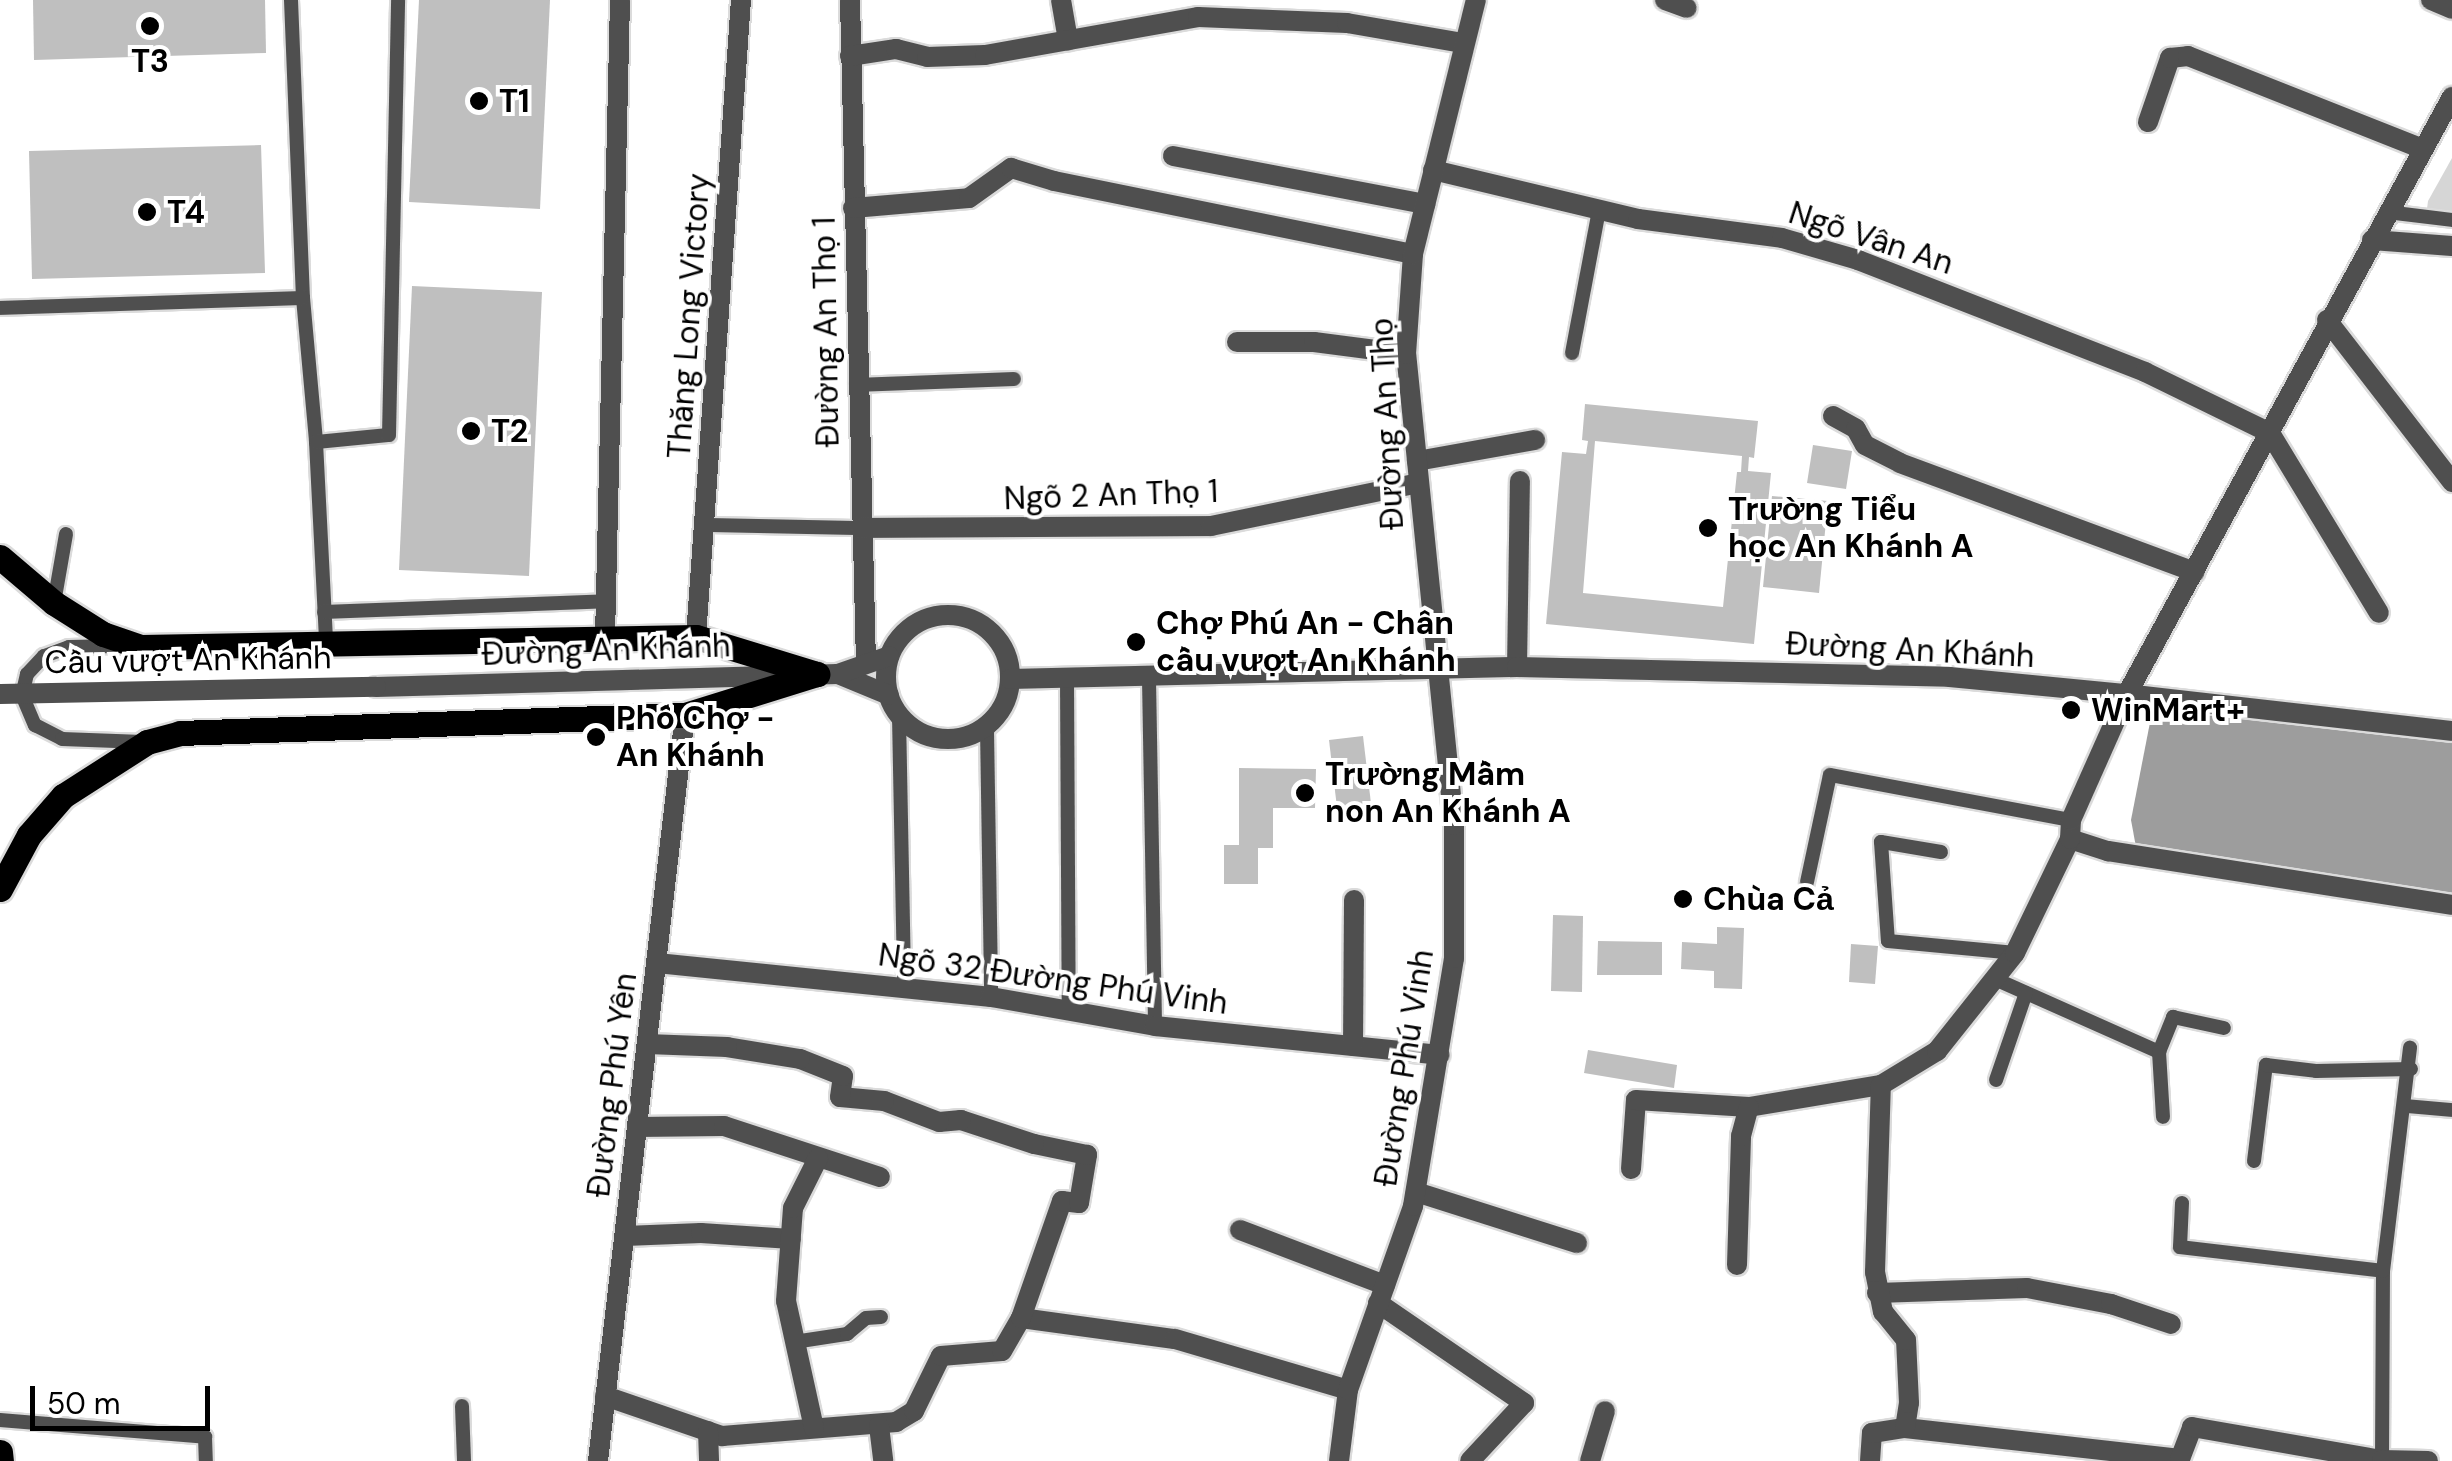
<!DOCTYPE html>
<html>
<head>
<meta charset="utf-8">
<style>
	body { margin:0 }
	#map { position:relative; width:2452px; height:1461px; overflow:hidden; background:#fff; font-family:"DM Sans",sans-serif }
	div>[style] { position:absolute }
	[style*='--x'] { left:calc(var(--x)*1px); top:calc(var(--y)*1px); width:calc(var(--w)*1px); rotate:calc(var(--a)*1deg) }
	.green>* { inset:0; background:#d6d6d6 }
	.water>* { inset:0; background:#9d9d9d }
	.building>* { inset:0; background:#bfbfbf }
	.roads { filter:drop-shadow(2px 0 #dbdbdb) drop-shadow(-2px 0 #dbdbdb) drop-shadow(0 2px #dbdbdb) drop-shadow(0 -2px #dbdbdb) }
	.service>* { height:14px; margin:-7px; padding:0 7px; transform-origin:7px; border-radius:7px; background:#4f4f4f }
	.minor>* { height:20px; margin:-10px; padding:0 10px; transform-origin:10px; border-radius:10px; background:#4f4f4f }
	.tertiary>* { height:20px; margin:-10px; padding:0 10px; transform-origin:10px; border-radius:10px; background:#4f4f4f }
	.tertiary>.ring { margin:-10px; padding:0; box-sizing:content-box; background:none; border:20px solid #4f4f4f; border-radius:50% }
	.primary>* { height:25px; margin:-12.5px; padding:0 12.5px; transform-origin:12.5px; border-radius:12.5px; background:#000 }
	.tertiary-bridge>* { height:20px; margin:-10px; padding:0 10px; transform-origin:10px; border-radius:10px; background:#4f4f4f }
	.dots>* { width:28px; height:28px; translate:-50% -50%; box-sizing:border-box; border:5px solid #fff; border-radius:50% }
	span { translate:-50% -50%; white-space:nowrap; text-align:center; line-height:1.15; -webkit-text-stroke:8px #fff; paint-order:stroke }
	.poi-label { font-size:32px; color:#000; font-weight:700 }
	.left { translate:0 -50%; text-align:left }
	.street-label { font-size:32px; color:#000 }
	.scale { position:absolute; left:30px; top:1386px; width:180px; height:45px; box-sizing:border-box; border:5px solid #000; border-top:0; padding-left:12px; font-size:30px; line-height:35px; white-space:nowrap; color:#000; -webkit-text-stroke:8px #fff; paint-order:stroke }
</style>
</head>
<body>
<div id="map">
	<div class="green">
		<i style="clip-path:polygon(2452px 158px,2452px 227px,2425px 224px,2428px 201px)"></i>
	</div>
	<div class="water">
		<i style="clip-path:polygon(2153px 707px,2452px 741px,2452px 904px,2136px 847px,2131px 820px)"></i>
	</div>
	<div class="building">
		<i style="clip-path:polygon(33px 0,265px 0,266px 53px,34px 60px)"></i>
		<i style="clip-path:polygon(419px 0,550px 0,540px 209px,409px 202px)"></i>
		<i style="clip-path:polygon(261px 145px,265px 273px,32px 279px,29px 151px)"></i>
		<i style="clip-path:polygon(412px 286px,542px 292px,529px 576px,399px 570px)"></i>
		<i style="clip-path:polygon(evenodd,1585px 404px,1758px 421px,1754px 458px,1749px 457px,1748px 471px,1771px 473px,1754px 644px,1546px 624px,1562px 452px,1586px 454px,1588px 441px,1582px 440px,1585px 404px,1595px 441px,1742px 456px,1741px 472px,1737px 472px,1723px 607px,1583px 593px,1595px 441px)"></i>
		<i style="clip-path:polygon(1813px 445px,1852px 451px,1846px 489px,1807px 483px)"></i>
		<i style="clip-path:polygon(1772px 496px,1828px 501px,1819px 593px,1763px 587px)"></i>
		<i style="clip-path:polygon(1363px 736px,1372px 812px,1338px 816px,1329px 740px)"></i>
		<i style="clip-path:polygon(1239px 768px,1316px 769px,1315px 808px,1273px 808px,1273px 848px,1258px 848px,1258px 884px,1224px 884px,1224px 845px,1239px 845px)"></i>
		<i style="clip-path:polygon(1553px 915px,1583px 916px,1582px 992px,1551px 991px)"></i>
		<i style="clip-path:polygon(1717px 927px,1744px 928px,1742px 989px,1714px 988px,1714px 971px,1681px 969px,1682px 942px,1717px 944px)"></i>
		<i style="clip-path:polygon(1598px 941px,1662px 942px,1662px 975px,1597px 975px)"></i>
		<i style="clip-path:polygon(1851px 944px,1878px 946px,1875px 984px,1849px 982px)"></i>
		<i style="clip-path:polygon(1588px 1050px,1677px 1065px,1674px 1088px,1584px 1073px)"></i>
	</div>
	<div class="roads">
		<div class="service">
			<i style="--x:291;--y:0;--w:298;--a:87.7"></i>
			<i style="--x:303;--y:298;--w:145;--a:84.8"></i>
			<i style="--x:316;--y:442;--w:199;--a:87.1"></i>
			<i style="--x:2387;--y:212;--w:65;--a:7"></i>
			<i style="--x:0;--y:308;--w:303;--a:-1.9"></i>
			<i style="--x:1572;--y:353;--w:146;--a:-79.3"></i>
			<i style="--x:856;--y:385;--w:158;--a:-2.2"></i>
			<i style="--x:316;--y:442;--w:73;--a:-5.5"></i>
			<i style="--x:389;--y:435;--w:435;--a:-88.8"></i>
			<i style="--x:704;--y:525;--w:157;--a:1.1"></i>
			<i style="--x:54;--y:603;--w:70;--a:-80.1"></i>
			<i style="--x:324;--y:612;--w:282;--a:-2.2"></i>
			<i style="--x:115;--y:646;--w:46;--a:178.8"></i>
			<i style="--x:69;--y:647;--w:27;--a:160"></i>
			<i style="--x:44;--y:656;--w:25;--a:133"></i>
			<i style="--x:27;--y:674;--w:22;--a:103"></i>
			<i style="--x:22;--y:695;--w:33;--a:67"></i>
			<i style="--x:35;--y:725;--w:30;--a:27"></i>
			<i style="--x:62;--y:739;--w:81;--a:2.1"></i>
			<i style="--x:1067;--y:679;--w:328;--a:89.7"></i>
			<i style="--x:1149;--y:679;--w:347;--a:89"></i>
			<i style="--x:899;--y:716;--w:272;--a:88.9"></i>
			<i style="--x:987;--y:729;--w:268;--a:89.1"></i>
			<i style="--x:1941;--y:852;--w:61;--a:-170.5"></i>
			<i style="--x:1881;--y:842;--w:99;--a:86"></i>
			<i style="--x:1888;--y:941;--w:128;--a:5.4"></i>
			<i style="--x:1807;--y:882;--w:109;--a:-77.9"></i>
			<i style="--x:1830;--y:775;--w:245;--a:10.6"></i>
			<i style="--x:1995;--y:979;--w:180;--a:24"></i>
			<i style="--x:2159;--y:1052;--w:38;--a:-68"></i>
			<i style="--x:2173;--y:1017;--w:52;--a:12.2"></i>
			<i style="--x:2159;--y:1052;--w:65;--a:86.5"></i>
			<i style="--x:1996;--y:1080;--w:92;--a:-71"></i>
			<i style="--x:2406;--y:1106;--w:46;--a:5"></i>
			<i style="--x:2254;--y:1161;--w:97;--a:-82.9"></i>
			<i style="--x:2266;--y:1065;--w:50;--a:6.8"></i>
			<i style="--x:2316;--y:1071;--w:95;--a:-1.2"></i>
			<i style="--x:2182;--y:1203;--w:44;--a:92.6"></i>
			<i style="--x:2180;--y:1247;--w:204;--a:6.7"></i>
			<i style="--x:794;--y:1342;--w:54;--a:-8.6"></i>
			<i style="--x:847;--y:1334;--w:25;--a:-40"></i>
			<i style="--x:866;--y:1318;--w:15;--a:-4"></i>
			<i style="--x:462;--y:1406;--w:55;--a:87.9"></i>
			<i style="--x:0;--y:1420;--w:206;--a:4.7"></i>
			<i style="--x:205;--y:1437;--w:24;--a:88"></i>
			<i style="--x:2382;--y:1460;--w:189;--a:-89.7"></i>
			<i style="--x:2383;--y:1271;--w:225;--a:-83.1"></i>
		</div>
		<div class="minor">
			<i style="--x:850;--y:0;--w:663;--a:88.62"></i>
			<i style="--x:1061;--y:0;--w:41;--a:80.1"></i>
			<i style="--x:1665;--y:0;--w:23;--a:20"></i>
			<i style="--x:2431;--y:0;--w:23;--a:23"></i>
			<i style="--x:850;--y:56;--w:47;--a:-8.7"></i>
			<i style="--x:896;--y:49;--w:32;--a:14"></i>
			<i style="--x:927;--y:57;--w:58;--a:-2"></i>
			<i style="--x:985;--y:55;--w:216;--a:-10.1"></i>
			<i style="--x:1198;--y:17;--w:149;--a:2.3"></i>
			<i style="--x:1347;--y:23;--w:118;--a:9.8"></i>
			<i style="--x:2148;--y:122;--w:68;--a:-71"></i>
			<i style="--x:2170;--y:58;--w:18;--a:-6"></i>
			<i style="--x:2188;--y:56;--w:253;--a:21.6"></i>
			<i style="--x:1173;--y:156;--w:257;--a:10.8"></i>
			<i style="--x:1433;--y:170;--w:211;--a:13.4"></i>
			<i style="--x:1638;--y:219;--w:145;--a:7.5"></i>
			<i style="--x:1782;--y:238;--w:79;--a:16.1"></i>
			<i style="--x:1858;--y:260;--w:308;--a:21.3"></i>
			<i style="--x:2145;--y:372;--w:139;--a:26"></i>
			<i style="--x:2270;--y:433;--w:210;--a:58.8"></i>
			<i style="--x:853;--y:208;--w:116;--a:-4.9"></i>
			<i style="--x:969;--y:198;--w:52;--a:-35.5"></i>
			<i style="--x:1011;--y:168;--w:45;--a:16.8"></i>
			<i style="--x:1054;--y:181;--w:366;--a:11.5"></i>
			<i style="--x:2372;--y:240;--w:80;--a:4.3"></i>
			<i style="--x:2327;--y:320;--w:205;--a:52.3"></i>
			<i style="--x:1237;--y:342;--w:77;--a:0"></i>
			<i style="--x:1314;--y:342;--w:93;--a:7.4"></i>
			<i style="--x:1833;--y:416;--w:26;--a:29"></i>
			<i style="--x:1856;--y:429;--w:18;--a:61"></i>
			<i style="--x:1865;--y:445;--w:39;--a:27"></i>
			<i style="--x:1900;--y:463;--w:314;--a:20.3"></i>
			<i style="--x:1417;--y:461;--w:120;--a:-10.1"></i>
			<i style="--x:861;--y:528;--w:350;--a:-0.3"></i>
			<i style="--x:1211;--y:526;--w:211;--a:-11.7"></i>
			<i style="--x:605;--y:637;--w:637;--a:-88.65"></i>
			<i style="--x:696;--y:637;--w:639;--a:-85.96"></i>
			<i style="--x:1517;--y:667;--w:186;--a:-89.1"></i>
			<i style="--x:2070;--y:839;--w:40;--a:18"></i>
			<i style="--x:2108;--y:851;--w:348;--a:8.9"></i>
			<i style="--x:657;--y:963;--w:336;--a:5.8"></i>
			<i style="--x:991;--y:997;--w:167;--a:10"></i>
			<i style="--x:1155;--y:1026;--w:286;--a:5.8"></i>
			<i style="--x:1353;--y:1046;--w:146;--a:-89.6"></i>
			<i style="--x:637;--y:1127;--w:87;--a:-0.7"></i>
			<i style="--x:724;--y:1126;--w:164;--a:18.1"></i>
			<i style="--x:1631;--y:1169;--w:69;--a:-85.9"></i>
			<i style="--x:1636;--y:1100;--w:113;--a:3.5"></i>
			<i style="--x:1749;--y:1107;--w:134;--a:-9.5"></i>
			<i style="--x:1881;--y:1085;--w:66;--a:-31.3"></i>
			<i style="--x:1937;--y:1051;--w:125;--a:-51.5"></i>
			<i style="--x:2015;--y:953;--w:127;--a:-64.2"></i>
			<i style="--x:2070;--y:839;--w:19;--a:-87"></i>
			<i style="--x:2071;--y:820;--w:138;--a:-66"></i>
			<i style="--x:2127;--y:694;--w:327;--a:6.5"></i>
			<i style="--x:1416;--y:1192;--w:169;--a:17.6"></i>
			<i style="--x:1240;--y:1230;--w:155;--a:20.8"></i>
			<i style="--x:625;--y:1236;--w:76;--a:-2.3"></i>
			<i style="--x:701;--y:1233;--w:90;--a:3.8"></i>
			<i style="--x:1737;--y:1265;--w:129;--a:-88.2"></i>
			<i style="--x:1741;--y:1136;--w:30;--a:-75"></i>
			<i style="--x:1877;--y:1293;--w:150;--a:-1.9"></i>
			<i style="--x:2027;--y:1288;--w:86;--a:10.8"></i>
			<i style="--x:2111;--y:1304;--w:63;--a:18.4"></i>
			<i style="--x:1378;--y:1303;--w:177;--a:34.4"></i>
			<i style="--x:1524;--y:1403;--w:79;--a:133"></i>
			<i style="--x:1021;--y:1318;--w:155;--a:7.8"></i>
			<i style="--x:1175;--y:1339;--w:180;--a:16.4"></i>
			<i style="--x:605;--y:1396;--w:124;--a:18.9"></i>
			<i style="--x:722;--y:1436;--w:175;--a:-4.6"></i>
			<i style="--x:896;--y:1422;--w:21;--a:-31"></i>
			<i style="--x:914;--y:1411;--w:61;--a:-63.9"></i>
			<i style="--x:941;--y:1356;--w:61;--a:-4.7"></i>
			<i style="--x:1002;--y:1351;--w:38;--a:-60"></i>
			<i style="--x:1021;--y:1318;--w:124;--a:-70.7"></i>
			<i style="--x:1062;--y:1201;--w:17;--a:7"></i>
			<i style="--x:1079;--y:1203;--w:49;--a:-80.5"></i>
			<i style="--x:1087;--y:1155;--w:54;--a:-168.3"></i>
			<i style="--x:1034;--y:1144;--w:77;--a:-161.8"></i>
			<i style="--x:961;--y:1120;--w:22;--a:175"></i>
			<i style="--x:939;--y:1122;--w:59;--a:-159.1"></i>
			<i style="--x:884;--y:1101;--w:44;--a:-174.8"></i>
			<i style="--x:840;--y:1097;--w:21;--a:-82"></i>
			<i style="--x:843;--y:1076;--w:46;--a:-158.4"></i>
			<i style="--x:800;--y:1059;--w:74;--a:-170.7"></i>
			<i style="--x:727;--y:1047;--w:80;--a:-177.9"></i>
			<i style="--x:879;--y:1426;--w:35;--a:83"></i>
			<i style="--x:814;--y:1428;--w:130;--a:-102.4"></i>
			<i style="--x:786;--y:1301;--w:93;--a:-85.7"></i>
			<i style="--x:793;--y:1208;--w:56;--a:-63.4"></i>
			<i style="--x:1905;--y:1428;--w:277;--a:6.4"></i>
			<i style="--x:2180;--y:1459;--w:34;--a:-69"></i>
			<i style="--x:2192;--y:1427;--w:193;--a:9.9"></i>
			<i style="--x:2382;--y:1460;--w:46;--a:1.2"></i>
			<i style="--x:708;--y:1431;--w:30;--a:88"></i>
			<i style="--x:598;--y:1461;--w:751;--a:-83.35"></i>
			<i style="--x:1339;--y:1461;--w:72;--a:-82.8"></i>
			<i style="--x:1348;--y:1390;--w:195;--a:-70.5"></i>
			<i style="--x:1413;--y:1206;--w:251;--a:-80.6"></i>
			<i style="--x:1454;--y:958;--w:133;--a:-90"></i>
			<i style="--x:1454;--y:825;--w:473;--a:-95.8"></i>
			<i style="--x:1406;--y:354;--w:100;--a:-86"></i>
			<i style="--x:1413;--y:254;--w:262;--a:-76.1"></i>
			<i style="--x:1590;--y:1461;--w:52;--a:-73.3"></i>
			<i style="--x:1870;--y:1461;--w:28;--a:-86"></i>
			<i style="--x:1872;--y:1433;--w:33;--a:-9"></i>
			<i style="--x:1905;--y:1428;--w:25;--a:-81"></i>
			<i style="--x:1909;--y:1403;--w:63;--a:-92.7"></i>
			<i style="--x:1906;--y:1340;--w:36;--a:-129"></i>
			<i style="--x:1883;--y:1312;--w:41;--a:-101.3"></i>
			<i style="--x:1875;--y:1272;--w:187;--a:-88.2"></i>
		</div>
		<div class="tertiary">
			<i class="ring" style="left:886px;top:615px;width:104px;height:104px"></i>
			<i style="--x:838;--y:674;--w:55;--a:22.4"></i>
			<i style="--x:1010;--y:679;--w:507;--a:-1.36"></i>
			<i style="--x:1517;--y:667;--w:432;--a:1.3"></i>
			<i style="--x:1949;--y:677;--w:179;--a:5.5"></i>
			<i style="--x:2127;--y:694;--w:680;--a:-61.44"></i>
			<i style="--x:376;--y:687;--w:462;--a:-1.6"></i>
			<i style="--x:838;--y:674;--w:54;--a:-19.4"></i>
		</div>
		<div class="primary">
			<i style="--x:0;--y:557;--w:71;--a:40.4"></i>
			<i style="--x:54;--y:603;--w:58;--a:32.3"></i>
			<i style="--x:103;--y:634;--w:40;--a:18.9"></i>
			<i style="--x:141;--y:647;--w:555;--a:-1.03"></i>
			<i style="--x:696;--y:637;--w:127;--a:17"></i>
			<i style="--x:0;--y:889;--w:61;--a:-61.8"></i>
			<i style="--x:29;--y:835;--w:52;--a:-48.9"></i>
			<i style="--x:63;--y:796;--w:100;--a:-32.7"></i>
			<i style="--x:147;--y:742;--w:34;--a:-15"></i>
			<i style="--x:180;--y:733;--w:505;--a:-2.04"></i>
			<i style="--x:685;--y:715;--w:138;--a:-17.3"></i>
			<i style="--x:0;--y:1452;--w:9;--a:84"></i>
		</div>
	</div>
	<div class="tertiary-bridge">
		<i style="--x:0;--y:694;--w:376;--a:-1.1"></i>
	</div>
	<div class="dots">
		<i style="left:150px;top:26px;background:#000"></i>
		<i style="left:479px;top:101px;background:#000"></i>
		<i style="left:147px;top:212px;background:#000"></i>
		<i style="left:471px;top:431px;background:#000"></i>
		<i style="left:1708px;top:528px;background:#000"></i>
		<i style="left:1136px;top:642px;background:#000"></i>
		<i style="left:2071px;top:710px;background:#000"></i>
		<i style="left:596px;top:737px;background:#000"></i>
		<i style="left:1305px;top:793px;background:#000"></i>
		<i style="left:1683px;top:899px;background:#000"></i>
	</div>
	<div class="poi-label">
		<span style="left:150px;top:61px">T3</span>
		<span class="left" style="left:499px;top:101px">T1</span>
		<span class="left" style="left:167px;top:212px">T4</span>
		<span class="left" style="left:491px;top:431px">T2</span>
		<span class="left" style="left:1728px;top:528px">Trường Tiểu<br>học An Khánh A</span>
		<span class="left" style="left:1156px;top:642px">Chợ Phú An - Chân<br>cầu vượt An Khánh</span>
		<span class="left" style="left:2091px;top:710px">WinMart+</span>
		<span class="left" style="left:616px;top:737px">Phố Chợ -<br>An Khánh</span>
		<span class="left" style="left:1325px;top:793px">Trường Mầm<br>non An Khánh A</span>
		<span class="left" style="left:1703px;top:899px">Chùa Cả</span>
	</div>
	<div class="street-label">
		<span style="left:1871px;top:238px;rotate:18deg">Ngõ Vân An</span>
		<span style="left:689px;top:316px;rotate:-86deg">Thăng Long Victory</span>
		<span style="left:826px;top:332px;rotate:-91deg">Đường An Thọ 1</span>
		<span style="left:1387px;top:424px;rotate:-93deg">Đường An Thọ</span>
		<span style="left:1111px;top:495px;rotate:-2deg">Ngõ 2 An Thọ 1</span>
		<span style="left:606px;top:650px;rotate:-2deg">Đường An Khánh</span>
		<span style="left:1910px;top:650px;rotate:3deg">Đường An Khánh</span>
		<span style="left:188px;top:660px;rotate:-1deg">Cầu vượt An Khánh</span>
		<span style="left:1053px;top:979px;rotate:8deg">Ngõ 32 Đường Phú Vinh</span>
		<span style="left:1404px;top:1068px;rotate:-81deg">Đường Phú Vinh</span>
		<span style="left:612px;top:1085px;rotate:-83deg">Đường Phú Yên</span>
	</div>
	<div class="scale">50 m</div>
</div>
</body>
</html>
